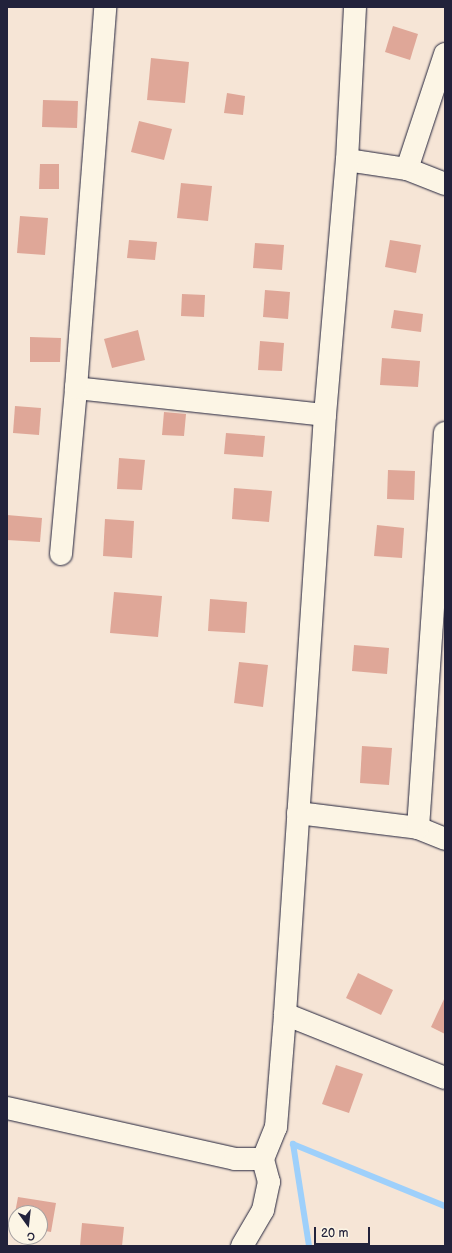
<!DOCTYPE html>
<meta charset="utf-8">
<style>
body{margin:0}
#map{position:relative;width:452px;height:1253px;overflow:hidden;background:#f6e5d6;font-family:"Balsamiq Sans",sans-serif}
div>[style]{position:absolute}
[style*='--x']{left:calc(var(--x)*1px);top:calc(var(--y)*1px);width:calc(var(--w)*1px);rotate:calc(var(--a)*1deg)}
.stream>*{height:5.5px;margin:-2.75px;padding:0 2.75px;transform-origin:2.75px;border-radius:2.75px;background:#9ed0fb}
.building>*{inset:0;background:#dfa798}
.roads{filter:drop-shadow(0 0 1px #22223b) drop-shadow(0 0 1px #22223b)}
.minor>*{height:22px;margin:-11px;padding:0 11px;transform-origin:11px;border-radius:11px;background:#fcf5e5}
span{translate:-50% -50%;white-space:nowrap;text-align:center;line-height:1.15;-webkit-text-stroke:3.5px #fcf5e5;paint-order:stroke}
.frame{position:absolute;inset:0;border:8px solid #22223b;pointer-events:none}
.north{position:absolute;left:8px;top:1205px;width:40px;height:40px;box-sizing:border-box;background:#fcf5e5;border:1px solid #a5a1a1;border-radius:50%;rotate:165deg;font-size:11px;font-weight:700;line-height:16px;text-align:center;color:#22223b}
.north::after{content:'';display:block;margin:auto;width:14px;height:18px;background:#22223b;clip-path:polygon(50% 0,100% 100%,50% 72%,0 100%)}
.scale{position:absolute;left:314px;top:1227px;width:56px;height:18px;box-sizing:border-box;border:2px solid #22223b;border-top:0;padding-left:5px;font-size:12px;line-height:14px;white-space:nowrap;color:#22223b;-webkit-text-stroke:3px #fcf5e5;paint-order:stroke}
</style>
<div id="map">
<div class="stream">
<div style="--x:309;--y:1246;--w:103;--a:-98.9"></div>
<div style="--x:293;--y:1144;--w:164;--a:22.2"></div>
</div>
<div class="building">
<div style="clip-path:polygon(393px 26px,418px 34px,410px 60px,385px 52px)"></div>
<div style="clip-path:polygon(151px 58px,189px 62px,185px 103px,147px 100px)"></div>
<div style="clip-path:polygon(227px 93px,245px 96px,243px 115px,224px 113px)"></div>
<div style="clip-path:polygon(43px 100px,78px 101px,77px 128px,42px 127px)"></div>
<div style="clip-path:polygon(139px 121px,172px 129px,164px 160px,131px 152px)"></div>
<div style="clip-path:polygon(40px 164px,59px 164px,59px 189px,39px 189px)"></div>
<div style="clip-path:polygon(181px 183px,212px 186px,208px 221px,177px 218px)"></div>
<div style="clip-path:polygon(20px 216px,48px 218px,45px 255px,17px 253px)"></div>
<div style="clip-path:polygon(129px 240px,157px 242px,155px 260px,127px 258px)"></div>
<div style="clip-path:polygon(390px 240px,421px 245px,416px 273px,385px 267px)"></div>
<div style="clip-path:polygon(255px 243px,284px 245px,282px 270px,253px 268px)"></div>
<div style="clip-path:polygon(265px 290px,290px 292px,288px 319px,263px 317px)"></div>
<div style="clip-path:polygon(182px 294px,205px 295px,204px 317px,181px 316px)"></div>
<div style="clip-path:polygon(394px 310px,423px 314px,421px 332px,391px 328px)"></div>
<div style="clip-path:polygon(138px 330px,145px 360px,112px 368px,104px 339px)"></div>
<div style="clip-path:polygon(30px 337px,61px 338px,60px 362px,30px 362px)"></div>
<div style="clip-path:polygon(260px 341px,284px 343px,282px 371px,258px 370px)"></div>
<div style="clip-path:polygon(382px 358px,420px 361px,418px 387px,380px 385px)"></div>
<div style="clip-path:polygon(15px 406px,41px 408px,39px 435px,13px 433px)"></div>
<div style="clip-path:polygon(164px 412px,186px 414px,184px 436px,162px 435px)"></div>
<div style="clip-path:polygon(226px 433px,265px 436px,263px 457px,224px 454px)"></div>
<div style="clip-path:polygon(119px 458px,145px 460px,142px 490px,117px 489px)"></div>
<div style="clip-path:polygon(388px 470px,415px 471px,414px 500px,387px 499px)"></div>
<div style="clip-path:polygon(234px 488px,272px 491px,269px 522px,232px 519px)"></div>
<div style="clip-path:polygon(7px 515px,42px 518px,40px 542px,7px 540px)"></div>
<div style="clip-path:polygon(105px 519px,134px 521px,132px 558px,103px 556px)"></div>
<div style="clip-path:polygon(377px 525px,404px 528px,402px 558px,374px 556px)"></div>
<div style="clip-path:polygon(114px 592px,162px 596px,158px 637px,110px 633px)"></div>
<div style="clip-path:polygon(210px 599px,247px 602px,245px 633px,208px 631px)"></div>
<div style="clip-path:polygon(354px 645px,389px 648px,387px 674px,352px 671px)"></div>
<div style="clip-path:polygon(239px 662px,268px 665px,263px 707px,234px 703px)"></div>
<div style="clip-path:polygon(362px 746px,392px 748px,389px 785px,360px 783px)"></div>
<div style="clip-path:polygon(358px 973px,393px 990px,381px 1015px,346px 998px)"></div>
<div style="clip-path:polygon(445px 997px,445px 1034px,431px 1027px)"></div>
<div style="clip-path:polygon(336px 1065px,363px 1074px,349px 1113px,322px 1104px)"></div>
<div style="clip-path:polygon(18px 1197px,56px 1203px,51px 1232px,40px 1230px,40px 1213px,15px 1213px)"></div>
<div style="clip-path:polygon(15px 1215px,16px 1215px,16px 1227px,13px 1227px)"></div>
<div style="clip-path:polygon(82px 1223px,124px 1227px,122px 1246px,80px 1246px)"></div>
</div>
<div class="roads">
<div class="minor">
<div style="--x:347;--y:160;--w:61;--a:8.5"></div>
<div style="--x:407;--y:169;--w:41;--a:21.5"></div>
<div style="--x:407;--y:169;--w:121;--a:-71.7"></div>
<div style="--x:76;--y:388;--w:250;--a:6.2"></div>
<div style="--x:61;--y:554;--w:167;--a:-84.8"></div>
<div style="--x:76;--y:388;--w:382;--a:-85.6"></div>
<div style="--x:298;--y:813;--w:121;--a:7.1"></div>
<div style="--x:418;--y:828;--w:29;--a:22"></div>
<div style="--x:418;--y:828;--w:396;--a:-86.1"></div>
<div style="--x:285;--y:1014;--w:172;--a:21.8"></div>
<div style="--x:7;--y:1108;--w:234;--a:12.6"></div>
<div style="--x:235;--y:1159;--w:28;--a:0"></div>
<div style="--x:263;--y:1159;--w:35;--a:-68"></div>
<div style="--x:276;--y:1127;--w:113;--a:-85.4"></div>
<div style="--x:285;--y:1014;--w:600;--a:-86.18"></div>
<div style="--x:325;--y:415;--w:256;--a:-85.1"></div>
<div style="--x:347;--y:160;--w:153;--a:-87"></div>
<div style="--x:242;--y:1246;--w:42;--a:-59.7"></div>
<div style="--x:263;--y:1210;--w:29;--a:-78"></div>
<div style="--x:269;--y:1182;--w:24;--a:-105"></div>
</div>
</div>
<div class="frame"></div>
<div class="north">С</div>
<div class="scale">20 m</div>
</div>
